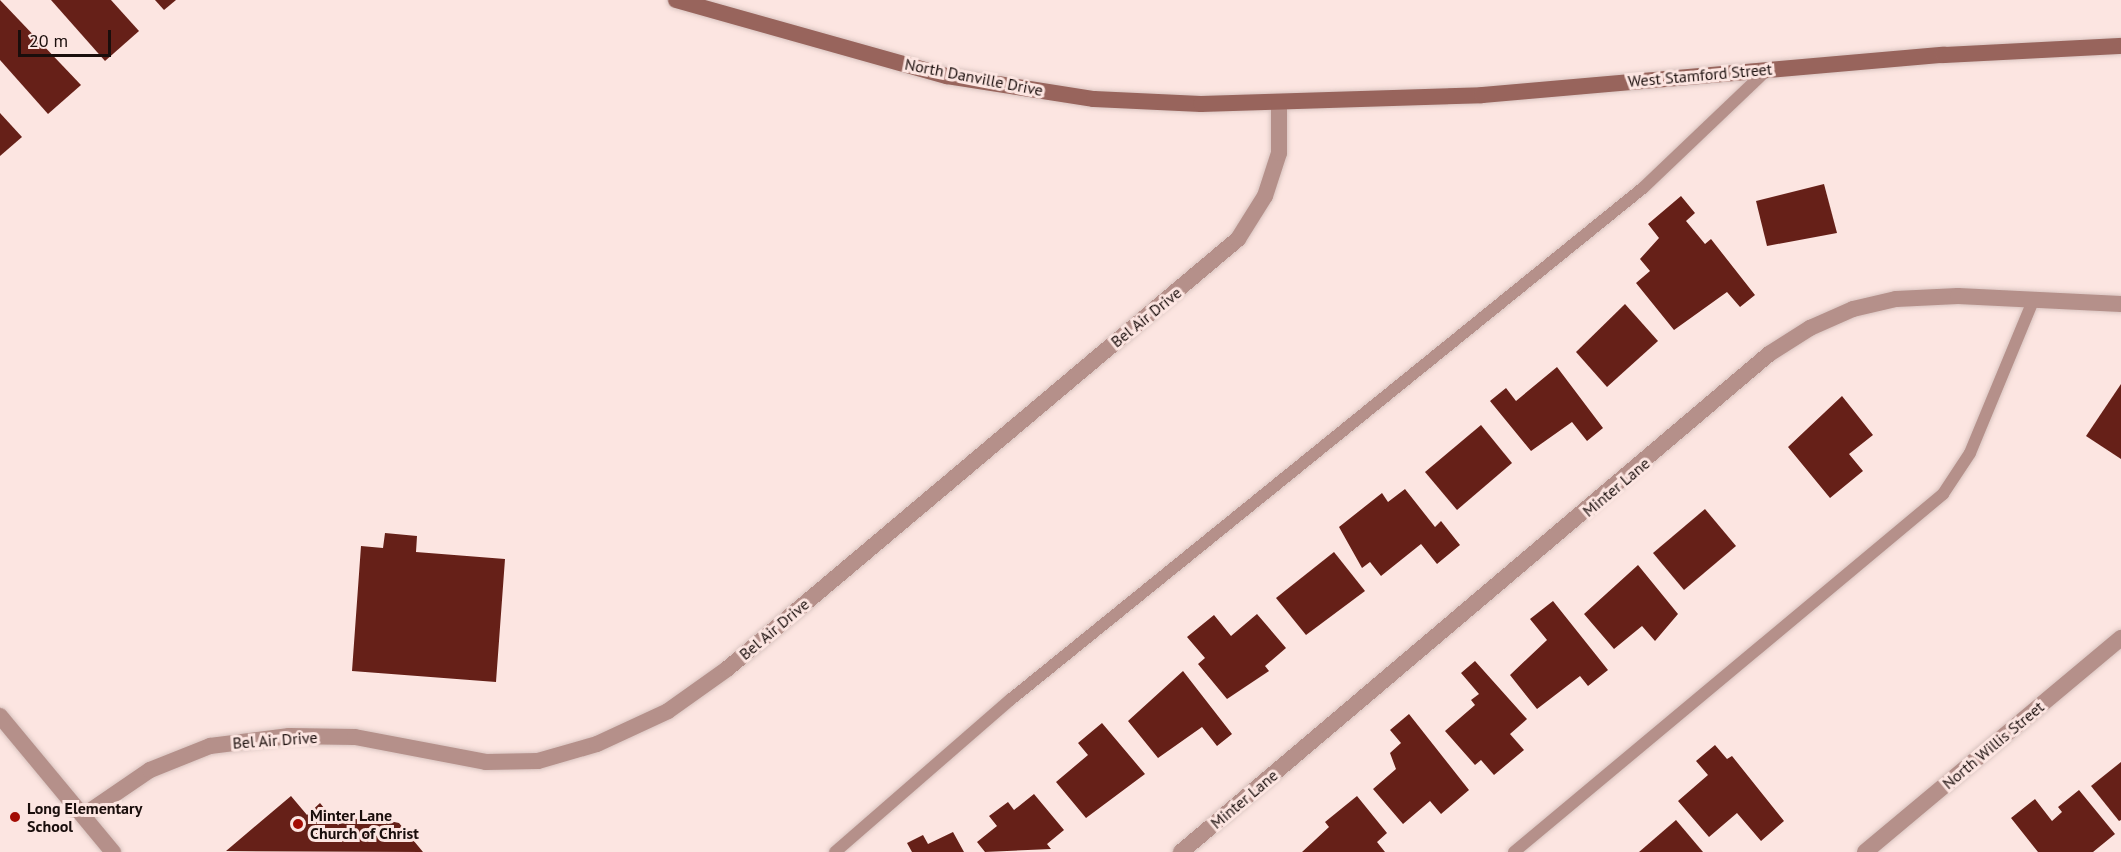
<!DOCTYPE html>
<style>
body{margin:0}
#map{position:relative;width:2121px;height:852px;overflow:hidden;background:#fce5e1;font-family:"PT Sans",sans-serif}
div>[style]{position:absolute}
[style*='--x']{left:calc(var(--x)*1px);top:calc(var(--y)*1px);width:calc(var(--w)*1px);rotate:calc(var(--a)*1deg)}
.building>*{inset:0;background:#662018}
.roads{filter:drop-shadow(0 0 2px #d8c3bf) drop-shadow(0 0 2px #d8c3bf)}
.service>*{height:12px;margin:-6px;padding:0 6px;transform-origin:6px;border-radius:6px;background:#b5908a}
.minor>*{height:16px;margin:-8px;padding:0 8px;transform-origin:8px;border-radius:8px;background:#b5908a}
.tertiary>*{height:16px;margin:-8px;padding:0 8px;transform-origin:8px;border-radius:8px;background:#b5908a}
.secondary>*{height:16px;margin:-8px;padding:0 8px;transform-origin:8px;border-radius:8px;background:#98645c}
.dots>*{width:16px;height:16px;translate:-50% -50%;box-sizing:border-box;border:3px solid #fce5e1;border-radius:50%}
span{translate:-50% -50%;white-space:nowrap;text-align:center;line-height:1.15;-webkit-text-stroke:6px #fce5e1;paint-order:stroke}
.street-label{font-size:16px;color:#1a0e0c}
.poi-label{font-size:16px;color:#1a0e0c;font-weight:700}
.left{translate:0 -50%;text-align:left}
.scale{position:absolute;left:18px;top:30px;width:93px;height:27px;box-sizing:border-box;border:3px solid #1a0e0c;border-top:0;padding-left:8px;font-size:18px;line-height:21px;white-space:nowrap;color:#1a0e0c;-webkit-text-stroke:4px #fce5e1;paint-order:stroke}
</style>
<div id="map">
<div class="building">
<div style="clip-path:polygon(0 0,81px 85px,48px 114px,0 60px)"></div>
<div style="clip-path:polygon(51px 0,111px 0,139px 31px,105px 61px)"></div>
<div style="clip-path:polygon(155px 0,176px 0,164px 10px)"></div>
<div style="clip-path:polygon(0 113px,22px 137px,0 156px)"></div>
<div style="clip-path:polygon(1824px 184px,1837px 233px,1767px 246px,1756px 201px)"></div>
<div style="clip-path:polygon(1681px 196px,1695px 213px,1686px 221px,1705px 244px,1711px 239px,1755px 295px,1740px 307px,1727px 292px,1674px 330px,1636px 283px,1650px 271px,1640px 259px,1659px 238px,1648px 224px)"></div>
<div style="clip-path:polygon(1625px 304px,1658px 341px,1607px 387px,1576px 352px)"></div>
<div style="clip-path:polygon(1557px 367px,1603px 428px,1587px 441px,1572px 422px,1531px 451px,1490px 401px,1506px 388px,1516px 401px)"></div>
<div style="clip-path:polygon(2121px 384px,2121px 459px,2086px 436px)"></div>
<div style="clip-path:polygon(1842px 396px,1873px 435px,1849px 454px,1863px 471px,1830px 498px,1788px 447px)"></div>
<div style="clip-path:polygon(1481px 425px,1512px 463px,1457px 510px,1425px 472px)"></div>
<div style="clip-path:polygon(1405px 489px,1435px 527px,1441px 521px,1460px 545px,1437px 564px,1421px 544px,1381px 576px,1370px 562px,1362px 568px,1339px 527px,1382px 493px,1388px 502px)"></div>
<div style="clip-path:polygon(1705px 509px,1736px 546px,1684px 590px,1653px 553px)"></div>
<div style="clip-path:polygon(385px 533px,417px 536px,416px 552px,505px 559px,496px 682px,352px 671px,361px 546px,383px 548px)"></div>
<div style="clip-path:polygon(1334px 552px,1365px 591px,1306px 635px,1276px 598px)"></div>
<div style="clip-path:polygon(1638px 565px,1678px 614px,1655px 641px,1642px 626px,1614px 649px,1584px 614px)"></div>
<div style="clip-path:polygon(1553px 601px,1608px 670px,1588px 686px,1580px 676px,1537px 709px,1510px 675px,1547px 640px,1530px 619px)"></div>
<div style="clip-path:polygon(1257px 614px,1286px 648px,1265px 666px,1269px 671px,1227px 699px,1198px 664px,1205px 658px,1187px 637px,1214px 615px,1231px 636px)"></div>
<div style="clip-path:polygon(1475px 661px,1527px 719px,1510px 734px,1524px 750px,1494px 775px,1481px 760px,1475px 765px,1445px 731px,1475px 705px,1471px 700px,1479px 694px,1461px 673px)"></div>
<div style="clip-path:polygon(1183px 671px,1232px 734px,1217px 746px,1202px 727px,1158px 758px,1128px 721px)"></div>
<div style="clip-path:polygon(1409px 714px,1469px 790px,1441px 814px,1430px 801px,1403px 824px,1373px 789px,1396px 769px,1390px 753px,1401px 743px,1390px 730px)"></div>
<div style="clip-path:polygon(1102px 723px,1145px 774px,1086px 818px,1056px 782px,1088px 755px,1078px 743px)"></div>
<div style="clip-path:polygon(1715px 745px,1727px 759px,1732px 756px,1784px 821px,1761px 841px,1737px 813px,1709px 837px,1678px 801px,1708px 775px,1696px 761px)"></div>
<div style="clip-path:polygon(2121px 762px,2121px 820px,2119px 821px,2091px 786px)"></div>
<div style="clip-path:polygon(2079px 790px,2115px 834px,2093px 852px,2038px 852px,2011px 818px,2035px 799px,2052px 821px,2062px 812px,2058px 807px)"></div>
<div style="clip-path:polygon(1034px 794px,1064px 830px,1047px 844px,1051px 849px,985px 852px,977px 842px,997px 826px,989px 816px,1008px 802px,1014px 810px)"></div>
<div style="clip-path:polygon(291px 796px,307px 815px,320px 803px,338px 825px,352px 813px,399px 823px,423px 852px,226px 851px)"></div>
<div style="clip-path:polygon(1357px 796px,1387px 833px,1377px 842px,1385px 852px,1302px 852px,1329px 827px,1325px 822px)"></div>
<div style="clip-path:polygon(1676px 820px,1703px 852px,1639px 852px)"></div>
<div style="clip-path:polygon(953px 832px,964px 852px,912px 852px,907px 843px,923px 835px,928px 844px)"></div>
</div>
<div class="roads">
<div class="service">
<div style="--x:835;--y:852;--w:232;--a:-41"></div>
<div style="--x:1010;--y:700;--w:814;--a:-38.97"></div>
<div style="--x:1643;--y:188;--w:171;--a:-43.6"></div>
<div style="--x:1514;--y:852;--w:559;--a:-39.84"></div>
<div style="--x:1943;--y:494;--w:49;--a:-56.6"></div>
<div style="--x:1970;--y:453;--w:165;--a:-67.5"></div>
</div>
<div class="minor">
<div style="--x:84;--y:815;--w:80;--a:-34.3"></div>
<div style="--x:150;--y:770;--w:65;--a:-21.8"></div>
<div style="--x:210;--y:746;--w:80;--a:-7.2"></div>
<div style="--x:289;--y:736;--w:66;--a:0.9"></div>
<div style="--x:355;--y:737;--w:133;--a:10.8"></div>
<div style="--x:486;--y:762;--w:52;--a:-1.1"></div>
<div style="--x:538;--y:761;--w:61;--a:-16.1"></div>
<div style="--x:597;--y:744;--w:78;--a:-24.9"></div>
<div style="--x:668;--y:711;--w:72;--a:-35.4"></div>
<div style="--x:727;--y:669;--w:668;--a:-40.08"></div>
<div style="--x:1238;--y:239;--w:51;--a:-57.9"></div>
<div style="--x:1265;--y:196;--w:45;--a:-72"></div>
<div style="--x:1279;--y:153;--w:48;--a:-90"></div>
<div style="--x:1181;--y:852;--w:771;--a:-40.26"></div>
<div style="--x:1769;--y:354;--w:49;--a:-32.4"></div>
<div style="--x:1810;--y:328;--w:47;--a:-23.8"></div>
<div style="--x:1853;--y:309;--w:44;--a:-13.1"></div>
<div style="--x:1896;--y:299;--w:62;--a:-2.8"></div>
<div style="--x:1958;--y:296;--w:163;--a:2.8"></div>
</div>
<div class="tertiary">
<div style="--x:0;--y:716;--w:177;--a:50.3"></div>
<div style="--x:1865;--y:852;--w:334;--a:-39.9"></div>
</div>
<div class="secondary">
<div style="--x:676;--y:0;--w:281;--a:15.7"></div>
<div style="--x:947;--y:76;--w:149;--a:8.9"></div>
<div style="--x:1094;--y:99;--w:107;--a:2.7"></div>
<div style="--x:1201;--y:104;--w:281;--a:-1.8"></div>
<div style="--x:1482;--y:95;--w:463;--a:-5"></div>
<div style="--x:1943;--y:55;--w:178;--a:-2.9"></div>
</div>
</div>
<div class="dots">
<div style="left:15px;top:817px;background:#a30c04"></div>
<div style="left:298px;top:824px;background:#a30c04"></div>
</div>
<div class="street-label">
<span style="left:1700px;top:75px;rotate:-5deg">West Stamford Street</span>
<span style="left:974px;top:77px;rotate:11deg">North Danville Drive</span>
<span style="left:1146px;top:317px;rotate:-39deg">Bel Air Drive</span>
<span style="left:1616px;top:487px;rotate:-40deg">Minter Lane</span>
<span style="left:774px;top:629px;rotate:-40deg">Bel Air Drive</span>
<span style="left:275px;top:740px;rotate:-4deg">Bel Air Drive</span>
<span style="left:1993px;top:745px;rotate:-40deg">North Willis Street</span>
<span style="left:1244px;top:799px;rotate:-40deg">Minter Lane</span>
</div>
<div class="poi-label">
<span class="left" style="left:27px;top:817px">Long Elementary<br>School</span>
<span class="left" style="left:310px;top:824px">Minter Lane<br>Church of Christ</span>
</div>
<div class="scale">20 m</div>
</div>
